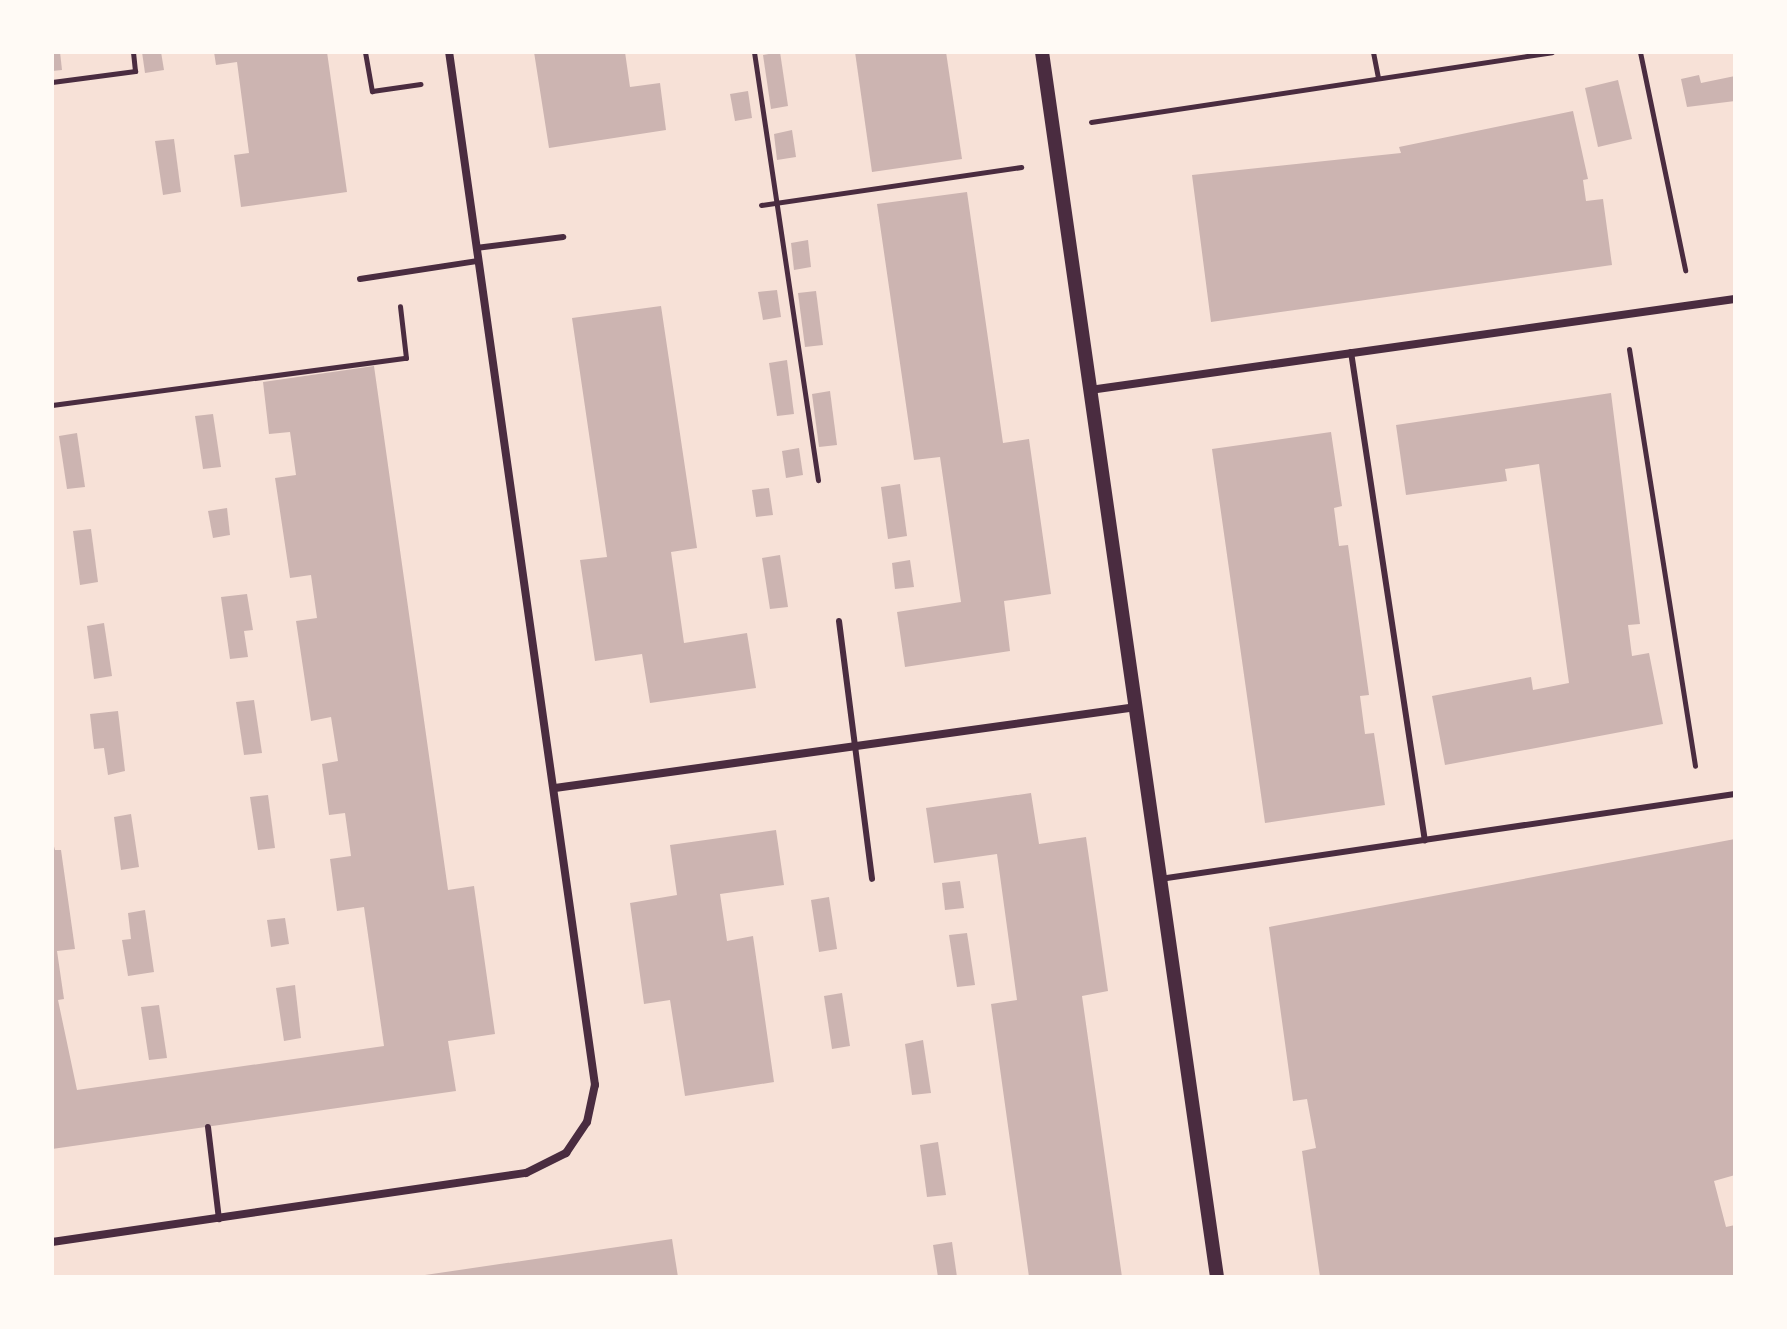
<!DOCTYPE html>
<style>
body{margin:0}
#map{position:relative;width:1787px;height:1329px;overflow:hidden;background:#f7e1d7;font-family:Montserrat,sans-serif}
div>[style]{position:absolute}
[style*='--x']{left:calc(var(--x)*1px);top:calc(var(--y)*1px);width:calc(var(--w)*1px);rotate:calc(var(--a)*1deg)}
.building>*{inset:0;background:#ccb4b1}
.path>*{height:5px;margin:-2.5px;padding:0 2.5px;transform-origin:2.5px;border-radius:2.5px;background:#4a2c40}
.service>*{height:6px;margin:-3px;padding:0 3px;transform-origin:3px;border-radius:3px;background:#4a2c40}
.minor>*{height:8px;margin:-4px;padding:0 4px;transform-origin:4px;border-radius:4px;background:#4a2c40}
.tertiary>*{height:14px;margin:-7px;padding:0 7px;transform-origin:7px;border-radius:7px;background:#4a2c40}
span{translate:-50% -50%;white-space:nowrap;text-align:center;line-height:1.15;-webkit-text-stroke:8px #fffaf5;paint-order:stroke}
.frame{position:absolute;inset:0;border:54px solid #fffaf5;pointer-events:none}
</style>
<div id="map">
<div class="building">
<div style="clip-path:polygon(52px 52px,60px 52px,62px 70px,52px 71px)"></div>
<div style="clip-path:polygon(142px 52px,161px 52px,164px 70px,145px 73px)"></div>
<div style="clip-path:polygon(214px 52px,327px 52px,347px 192px,241px 207px,234px 155px,249px 153px,237px 62px,216px 65px)"></div>
<div style="clip-path:polygon(534px 52px,625px 52px,630px 87px,660px 83px,666px 130px,549px 148px)"></div>
<div style="clip-path:polygon(780px 52px,788px 106px,771px 109px,763px 55px)"></div>
<div style="clip-path:polygon(855px 52px,946px 52px,962px 159px,872px 172px)"></div>
<div style="clip-path:polygon(1699px 75px,1701px 83px,1735px 76px,1735px 101px,1687px 107px,1681px 79px)"></div>
<div style="clip-path:polygon(1618px 80px,1632px 139px,1598px 147px,1585px 88px)"></div>
<div style="clip-path:polygon(748px 91px,752px 118px,735px 121px,730px 94px)"></div>
<div style="clip-path:polygon(1573px 111px,1588px 179px,1583px 180px,1586px 201px,1603px 199px,1612px 265px,1211px 322px,1192px 175px,1401px 153px,1399px 147px)"></div>
<div style="clip-path:polygon(792px 130px,796px 157px,777px 160px,774px 134px)"></div>
<div style="clip-path:polygon(174px 139px,181px 192px,163px 195px,155px 141px)"></div>
<div style="clip-path:polygon(967px 192px,1003px 443px,1029px 439px,1051px 594px,1004px 601px,1010px 651px,905px 667px,897px 612px,961px 602px,940px 457px,914px 460px,877px 204px)"></div>
<div style="clip-path:polygon(808px 240px,811px 267px,794px 270px,791px 243px)"></div>
<div style="clip-path:polygon(777px 290px,781px 317px,763px 320px,758px 292px)"></div>
<div style="clip-path:polygon(816px 291px,823px 345px,805px 347px,798px 293px)"></div>
<div style="clip-path:polygon(661px 306px,697px 548px,671px 552px,684px 643px,747px 633px,756px 688px,650px 703px,642px 654px,595px 661px,580px 560px,607px 557px,572px 318px)"></div>
<div style="clip-path:polygon(787px 360px,794px 414px,777px 416px,769px 363px)"></div>
<div style="clip-path:polygon(374px 366px,448px 890px,474px 886px,495px 1034px,448px 1041px,456px 1091px,52px 1149px,52px 839px,55px 850px,61px 850px,75px 949px,57px 951px,64px 999px,58px 1000px,77px 1090px,384px 1046px,364px 907px,337px 911px,330px 859px,351px 856px,345px 813px,329px 815px,322px 764px,338px 761px,331px 717px,311px 721px,296px 621px,317px 618px,311px 575px,290px 578px,275px 478px,296px 475px,290px 432px,269px 434px,263px 382px)"></div>
<div style="clip-path:polygon(830px 391px,837px 445px,819px 447px,812px 394px)"></div>
<div style="clip-path:polygon(1611px 393px,1640px 624px,1628px 625px,1632px 656px,1649px 653px,1663px 724px,1445px 765px,1432px 696px,1531px 677px,1533px 690px,1569px 683px,1539px 464px,1505px 469px,1507px 481px,1406px 495px,1396px 425px)"></div>
<div style="clip-path:polygon(213px 414px,221px 467px,203px 469px,195px 416px)"></div>
<div style="clip-path:polygon(1331px 432px,1342px 506px,1334px 508px,1339px 546px,1348px 545px,1369px 695px,1360px 696px,1365px 734px,1374px 733px,1385px 805px,1265px 823px,1212px 449px)"></div>
<div style="clip-path:polygon(77px 433px,85px 487px,67px 489px,59px 436px)"></div>
<div style="clip-path:polygon(799px 448px,803px 475px,786px 478px,782px 451px)"></div>
<div style="clip-path:polygon(900px 484px,907px 536px,888px 539px,881px 487px)"></div>
<div style="clip-path:polygon(769px 488px,773px 515px,756px 517px,752px 490px)"></div>
<div style="clip-path:polygon(227px 508px,230px 535px,213px 538px,208px 511px)"></div>
<div style="clip-path:polygon(91px 529px,98px 582px,80px 585px,73px 531px)"></div>
<div style="clip-path:polygon(780px 555px,788px 607px,770px 609px,762px 558px)"></div>
<div style="clip-path:polygon(910px 560px,914px 587px,895px 589px,892px 563px)"></div>
<div style="clip-path:polygon(247px 594px,253px 630px,244px 631px,248px 657px,230px 659px,221px 597px)"></div>
<div style="clip-path:polygon(104px 623px,112px 676px,94px 679px,87px 626px)"></div>
<div style="clip-path:polygon(254px 700px,262px 753px,244px 755px,236px 702px)"></div>
<div style="clip-path:polygon(118px 711px,125px 771px,108px 775px,104px 748px,94px 749px,90px 714px)"></div>
<div style="clip-path:polygon(1031px 793px,1039px 844px,1086px 837px,1108px 991px,1082px 996px,1122px 1277px,1029px 1277px,991px 1004px,1017px 1000px,997px 854px,934px 863px,926px 808px)"></div>
<div style="clip-path:polygon(268px 795px,275px 848px,258px 850px,250px 797px)"></div>
<div style="clip-path:polygon(131px 814px,139px 867px,121px 870px,114px 817px)"></div>
<div style="clip-path:polygon(776px 830px,784px 885px,720px 894px,727px 941px,753px 936px,774px 1082px,685px 1096px,670px 1000px,644px 1004px,630px 903px,677px 895px,670px 845px)"></div>
<div style="clip-path:polygon(1735px 839px,1735px 1175px,1714px 1181px,1726px 1227px,1735px 1225px,1735px 1277px,1320px 1277px,1302px 1151px,1316px 1148px,1307px 1099px,1293px 1101px,1269px 927px)"></div>
<div style="clip-path:polygon(960px 881px,964px 908px,945px 910px,942px 883px)"></div>
<div style="clip-path:polygon(829px 897px,837px 949px,819px 952px,811px 900px)"></div>
<div style="clip-path:polygon(145px 910px,154px 972px,128px 976px,122px 940px,131px 939px,128px 913px)"></div>
<div style="clip-path:polygon(285px 918px,289px 944px,271px 947px,267px 920px)"></div>
<div style="clip-path:polygon(967px 933px,975px 985px,957px 987px,949px 935px)"></div>
<div style="clip-path:polygon(295px 985px,301px 1038px,284px 1041px,276px 988px)"></div>
<div style="clip-path:polygon(842px 993px,850px 1046px,832px 1049px,824px 996px)"></div>
<div style="clip-path:polygon(159px 1005px,167px 1058px,149px 1060px,141px 1007px)"></div>
<div style="clip-path:polygon(923px 1040px,931px 1093px,912px 1095px,905px 1044px)"></div>
<div style="clip-path:polygon(938px 1142px,946px 1195px,927px 1197px,920px 1145px)"></div>
<div style="clip-path:polygon(672px 1239px,678px 1277px,425px 1277px,425px 1275px)"></div>
<div style="clip-path:polygon(952px 1242px,957px 1277px,938px 1277px,933px 1245px)"></div>
</div>
<div class="path">
<div style="--x:365;--y:52;--w:40;--a:80"></div>
<div style="--x:372;--y:91;--w:49;--a:-8.3"></div>
<div style="--x:754;--y:52;--w:433;--a:81.5"></div>
<div style="--x:1373;--y:52;--w:26;--a:79"></div>
<div style="--x:1640;--y:52;--w:223;--a:78.3"></div>
<div style="--x:52;--y:82;--w:84;--a:-7.5"></div>
<div style="--x:135;--y:71;--w:19;--a:-96"></div>
<div style="--x:1091;--y:122;--w:466;--a:-8.6"></div>
<div style="--x:761;--y:205;--w:263;--a:-8.3"></div>
<div style="--x:1629;--y:349;--w:422;--a:81"></div>
<div style="--x:52;--y:405;--w:357;--a:-7.6"></div>
<div style="--x:406;--y:358;--w:52;--a:-96.6"></div>
</div>
<div class="service">
<div style="--x:476;--y:248;--w:88;--a:-7.2"></div>
<div style="--x:360;--y:279;--w:118;--a:-8.7"></div>
<div style="--x:1351;--y:352;--w:494;--a:81.4"></div>
<div style="--x:839;--y:621;--w:260;--a:82.7"></div>
<div style="--x:1160;--y:879;--w:581;--a:-8.41"></div>
<div style="--x:208;--y:1127;--w:93;--a:83.2"></div>
</div>
<div class="minor">
<div style="--x:1090;--y:390;--w:651;--a:-8.03"></div>
<div style="--x:555;--y:788;--w:587;--a:-7.94"></div>
<div style="--x:52;--y:1242;--w:479;--a:-8.3"></div>
<div style="--x:526;--y:1173;--w:45;--a:-26.6"></div>
<div style="--x:566;--y:1153;--w:37;--a:-56"></div>
<div style="--x:587;--y:1122;--w:38;--a:-78"></div>
<div style="--x:595;--y:1085;--w:1043;--a:-98.04"></div>
</div>
<div class="tertiary">
<div style="--x:1042;--y:52;--w:1237;--a:81.87"></div>
</div>
<div class="frame"></div>
</div>
